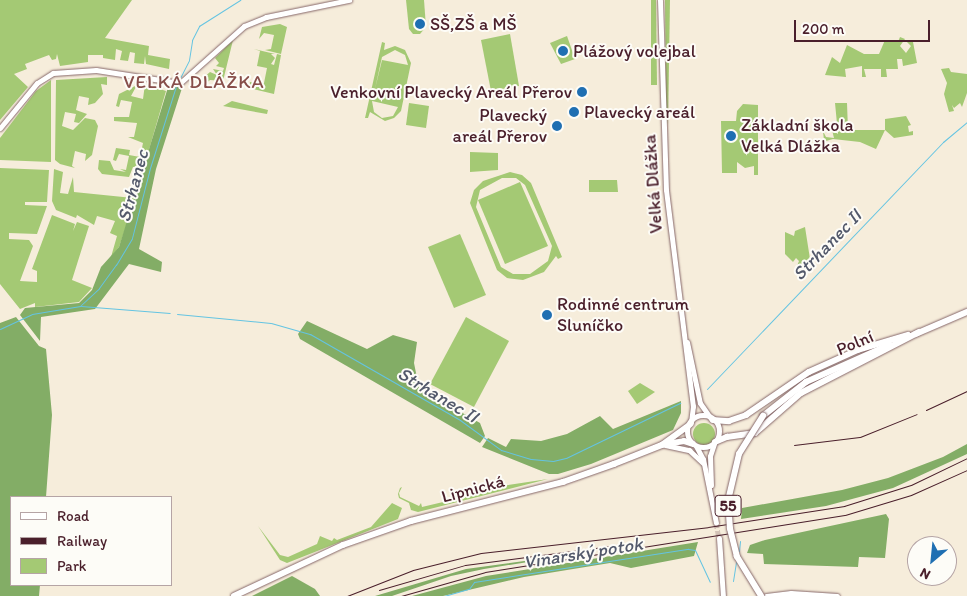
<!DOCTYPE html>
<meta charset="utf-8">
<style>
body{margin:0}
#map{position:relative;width:967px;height:596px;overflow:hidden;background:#f6eddb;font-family:Itim,sans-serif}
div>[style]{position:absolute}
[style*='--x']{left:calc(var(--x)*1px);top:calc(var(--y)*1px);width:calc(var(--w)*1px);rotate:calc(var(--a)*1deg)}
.green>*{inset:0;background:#a4c974}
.round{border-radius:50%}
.forest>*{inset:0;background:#83ad66}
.stream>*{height:1px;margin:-0.5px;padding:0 0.5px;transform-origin:0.5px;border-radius:0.5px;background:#64c4e2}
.secondary-tunnel>*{height:5px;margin-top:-2.5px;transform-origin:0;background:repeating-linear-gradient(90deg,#d4c4b8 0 5px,transparent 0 7.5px)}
.roads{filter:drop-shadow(0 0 1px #866769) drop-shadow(0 0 1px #866769)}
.secondary>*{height:5px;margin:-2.5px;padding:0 2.5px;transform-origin:2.5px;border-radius:2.5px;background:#fff}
.primary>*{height:5.5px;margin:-2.75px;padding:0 2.75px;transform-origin:2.75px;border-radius:2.75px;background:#fff}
.primary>.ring{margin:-2.75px;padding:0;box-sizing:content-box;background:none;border:5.5px solid #fff;border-radius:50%}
.rail>*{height:1px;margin:-0.5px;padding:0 0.5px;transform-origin:0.5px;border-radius:0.5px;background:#4a1f2b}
.bridges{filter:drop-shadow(0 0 1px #866769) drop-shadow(0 0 1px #866769)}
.primary-bridge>*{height:5.5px;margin:-2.75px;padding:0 2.75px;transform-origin:2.75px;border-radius:2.75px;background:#fff}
.dots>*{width:14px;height:14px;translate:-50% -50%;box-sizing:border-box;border:2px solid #fdfcf7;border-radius:50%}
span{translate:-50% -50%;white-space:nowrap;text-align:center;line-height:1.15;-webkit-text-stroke:4px #fdfcf7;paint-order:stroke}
.shield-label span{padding:1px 4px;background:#fdfcf7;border:1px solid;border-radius:4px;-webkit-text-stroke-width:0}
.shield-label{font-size:16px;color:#4a1f2b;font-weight:700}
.poi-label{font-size:18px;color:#4a1f2b}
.left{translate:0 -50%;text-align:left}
.right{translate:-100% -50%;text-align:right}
.street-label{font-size:18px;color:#4a1f2b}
.neighbourhood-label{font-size:19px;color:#874e4a;letter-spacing:1px}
.water-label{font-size:19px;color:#53596b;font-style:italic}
.legend{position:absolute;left:10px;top:496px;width:162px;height:90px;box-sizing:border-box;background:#fdfcf7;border:1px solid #b5a4a5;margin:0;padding:6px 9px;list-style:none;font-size:15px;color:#4a1f2b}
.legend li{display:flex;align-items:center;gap:10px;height:25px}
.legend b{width:25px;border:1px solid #b5a4a5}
.north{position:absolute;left:907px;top:536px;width:50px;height:50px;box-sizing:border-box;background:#fdfcf7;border:1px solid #b5a4a5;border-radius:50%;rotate:208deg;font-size:14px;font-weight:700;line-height:20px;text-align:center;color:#4a1f2b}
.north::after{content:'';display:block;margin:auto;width:18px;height:22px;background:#1f6fb2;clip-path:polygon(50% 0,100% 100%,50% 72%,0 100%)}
.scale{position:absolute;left:794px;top:20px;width:136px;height:22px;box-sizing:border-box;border:2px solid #4a1f2b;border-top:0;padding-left:6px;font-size:15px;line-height:18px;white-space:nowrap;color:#4a1f2b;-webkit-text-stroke:4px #fdfcf7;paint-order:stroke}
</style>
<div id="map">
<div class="green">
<div style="clip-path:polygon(0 0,132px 0,105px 38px,149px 46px,148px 55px,170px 59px,169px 69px,146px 64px,145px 56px,144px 64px,134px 63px,135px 53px,130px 52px,128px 61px,120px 60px,122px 51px,116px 49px,115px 60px,103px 58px,103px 55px,88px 55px,88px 62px,60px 66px,57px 54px,56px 59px,52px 60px,49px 55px,25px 64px,27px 69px,14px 74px,28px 87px,0 120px)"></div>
<div style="clip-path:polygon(406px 0,424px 0,426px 27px,420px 34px,413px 34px,409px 29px)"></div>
<div style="clip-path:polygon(651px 0,656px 0,657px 85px,651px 85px)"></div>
<div style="clip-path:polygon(665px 0,670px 0,668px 125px,666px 105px)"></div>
<div style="clip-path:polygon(280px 24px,287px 27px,281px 54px,265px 50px,271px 49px,274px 35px,264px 33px,259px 39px,262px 27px)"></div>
<div style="clip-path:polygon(510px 34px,519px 86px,491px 91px,481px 40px)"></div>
<div style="clip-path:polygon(567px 36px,575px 59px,561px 64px,550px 43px)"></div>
<div style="clip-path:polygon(900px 37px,905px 39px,900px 46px,906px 53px,911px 46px,906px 41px,913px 42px,917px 63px,903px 66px,902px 59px,897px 59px,898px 69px,886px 69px,887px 77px,881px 77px,881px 69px,864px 69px,866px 77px,862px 77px,862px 66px,845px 69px,846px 77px,825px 75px,832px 57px,840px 63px,847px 45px,864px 54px,879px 54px,885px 40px,898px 42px)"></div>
<div style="clip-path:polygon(233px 40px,223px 81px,210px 80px,203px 86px,202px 79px,210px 72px,217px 75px,213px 69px,223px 71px,224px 68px,216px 66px,219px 63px,215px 58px)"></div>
<div style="clip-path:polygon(evenodd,382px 42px,385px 43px,384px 50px,395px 46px,405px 50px,411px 63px,401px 111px,394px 118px,385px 121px,370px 112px,368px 118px,365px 118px,382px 42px,395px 50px,405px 55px,408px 65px,382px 60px,375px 89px,382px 57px,395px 50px,382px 42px,372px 101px,398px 107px,393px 116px,382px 118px,374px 112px,372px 101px)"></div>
<div style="clip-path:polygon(254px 49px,275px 54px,271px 54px,275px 58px,271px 64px,274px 65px,277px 54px,281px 55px,274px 94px,249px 88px,250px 82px,264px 83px,267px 68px,257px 66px,260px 51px)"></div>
<div style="clip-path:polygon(949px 68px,951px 72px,967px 74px,967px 93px,962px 107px,960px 103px,954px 108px,952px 105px,954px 111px,949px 112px,944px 94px,947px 83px,941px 69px)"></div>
<div style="clip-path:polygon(107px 77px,107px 85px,101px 84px,103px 94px,95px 103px,88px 105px,89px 98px,79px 96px,76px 110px,87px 114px,79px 123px,74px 122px,76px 114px,65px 112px,62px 126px,73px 130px,85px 118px,95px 120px,98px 126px,92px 155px,85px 161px,86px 154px,75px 151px,72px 166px,75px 168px,60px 164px,55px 160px,56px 80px)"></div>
<div style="clip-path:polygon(51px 80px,51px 162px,0 160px,0 138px,36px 91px)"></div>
<div style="clip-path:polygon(145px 84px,166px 91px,144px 167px,133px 167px,129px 177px,102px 174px,98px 169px,99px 160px,110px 161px,114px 170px,126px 172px,120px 169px,126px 170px,129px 156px,119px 154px,116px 161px,113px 160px,116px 148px,130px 150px,129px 155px,140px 157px,143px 143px,128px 137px,134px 137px,137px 123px,114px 121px,114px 117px,129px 117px,132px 102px,121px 100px,119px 107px,116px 106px,119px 94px,137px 85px,131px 96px,143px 99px)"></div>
<div style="clip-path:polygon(232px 101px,268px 110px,267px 114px,223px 106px)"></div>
<div style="clip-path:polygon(409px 103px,429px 106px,426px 128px,406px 125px)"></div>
<div style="clip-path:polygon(835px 103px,847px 103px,848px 130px,885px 130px,885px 119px,906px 116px,911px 125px,908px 126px,909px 132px,913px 131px,913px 135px,894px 138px,885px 130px,876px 149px,860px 142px,833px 139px,826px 141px,826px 147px,836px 150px,825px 150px,823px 131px,826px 137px,834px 138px,832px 130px,838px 134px)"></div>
<div style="clip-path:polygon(743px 104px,758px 105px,758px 175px,754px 175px,754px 166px,745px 168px,737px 162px,737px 173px,722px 173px,721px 121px,736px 121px,737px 111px)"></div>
<div style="clip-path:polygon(470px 152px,498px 153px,498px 170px,470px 172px)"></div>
<div style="clip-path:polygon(0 168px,49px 170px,47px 202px,25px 202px,25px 205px,47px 206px,37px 234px,9px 233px,9px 239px,29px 240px,33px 246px,20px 281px,37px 282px,37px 271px,32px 269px,52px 215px,75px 224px,73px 231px,77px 222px,89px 226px,72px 280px,92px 288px,79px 302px,35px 307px,35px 303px,20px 309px,0 284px)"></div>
<div style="clip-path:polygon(54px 169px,63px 172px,60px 193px,68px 194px,73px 177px,74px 192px,133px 198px,134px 188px,139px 188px,119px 247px,111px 257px,117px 236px,110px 233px,115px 221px,97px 216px,94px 225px,77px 215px,76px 218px,56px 210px,52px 201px)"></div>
<div style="clip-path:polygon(evenodd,510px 172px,522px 175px,531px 183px,562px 257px,558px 259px,556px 256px,544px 272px,523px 280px,507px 278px,497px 270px,470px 203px,474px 190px,483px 181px,510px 172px,502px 178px,516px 178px,525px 185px,552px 246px,548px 261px,530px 274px,513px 274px,501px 267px,476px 207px,480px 190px,502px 178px)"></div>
<div style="clip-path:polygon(589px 180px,617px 180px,618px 192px,589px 192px)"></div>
<div style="clip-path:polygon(520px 182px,548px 246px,505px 264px,478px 200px)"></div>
<div style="clip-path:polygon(805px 227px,810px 259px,797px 266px,799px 261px,796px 258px,793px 262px,785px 254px,785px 232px,794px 236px,795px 231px)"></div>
<div style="clip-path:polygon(460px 234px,486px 295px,454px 308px,428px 247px)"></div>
<div style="clip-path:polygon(466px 317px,509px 341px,474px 407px,430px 384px)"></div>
<div style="clip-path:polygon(640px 383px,655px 392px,637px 404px,628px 391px)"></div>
<div class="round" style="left:693px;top:423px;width:22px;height:22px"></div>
<div style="clip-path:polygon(548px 479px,418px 512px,411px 510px,409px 503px,399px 498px,398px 494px,400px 488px,402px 487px,399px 493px,400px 497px,419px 506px,421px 503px,422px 507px,481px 493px,481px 489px)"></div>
<div style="clip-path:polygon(392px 503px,402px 508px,398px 519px,287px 563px,280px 560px,258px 526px,280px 555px,288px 557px,317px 544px,320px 536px,332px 541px,334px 538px,337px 540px,371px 527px)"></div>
</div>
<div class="forest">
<div style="clip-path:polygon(169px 84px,182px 88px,156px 169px,139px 249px,162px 262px,161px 272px,129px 264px,95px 309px,41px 317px,40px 341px,20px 315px,25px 308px,79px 303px,92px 290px,101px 267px,119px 247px)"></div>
<div style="clip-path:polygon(16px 317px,39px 346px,46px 349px,52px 415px,46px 497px,11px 497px,11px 585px,40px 585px,39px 596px,0 596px,0 323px)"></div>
<div style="clip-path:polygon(307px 321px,367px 349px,393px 335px,417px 342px,414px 363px,419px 388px,480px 423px,485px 436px,480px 443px,300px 339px,298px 334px)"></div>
<div style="clip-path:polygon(681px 401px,681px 413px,673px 430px,591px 464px,558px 474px,549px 474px,482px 447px,488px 438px,506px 447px,511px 439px,541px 441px,567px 434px,600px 416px,613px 429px)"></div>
<div style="clip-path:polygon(967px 444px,967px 454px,893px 488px,826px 506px,741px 519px,742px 508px,842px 490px,888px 478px,943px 457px)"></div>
<div style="clip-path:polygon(886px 514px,889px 519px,885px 558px,859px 557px,858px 567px,764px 564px,763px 554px,747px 553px,750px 545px,765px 540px)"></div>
<div style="clip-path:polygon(698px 542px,694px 556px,631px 568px,610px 563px,524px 577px,443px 596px,412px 596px,486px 576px)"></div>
<div style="clip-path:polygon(596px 551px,484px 569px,451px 576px,392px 596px,375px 596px,466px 569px)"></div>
<div style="clip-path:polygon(292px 576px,315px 589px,320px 596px,252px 596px)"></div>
</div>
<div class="stream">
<div style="--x:179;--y:80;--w:22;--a:-63"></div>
<div style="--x:189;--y:60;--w:20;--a:-81"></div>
<div style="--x:192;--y:40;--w:16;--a:-63"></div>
<div style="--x:199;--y:26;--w:49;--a:-32.4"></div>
<div style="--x:81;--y:306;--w:89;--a:4.5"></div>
<div style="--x:177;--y:314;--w:94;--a:5.5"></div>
<div style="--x:271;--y:323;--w:41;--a:15.8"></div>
<div style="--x:310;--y:334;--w:173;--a:29.8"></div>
<div style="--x:460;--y:420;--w:51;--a:36.2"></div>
<div style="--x:501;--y:450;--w:31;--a:17"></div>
<div style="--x:531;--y:459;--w:22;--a:5"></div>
<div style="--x:553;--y:461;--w:13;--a:-13"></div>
<div style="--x:566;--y:458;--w:127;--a:-25.8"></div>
<div style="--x:0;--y:329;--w:35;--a:-25"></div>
<div style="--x:32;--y:314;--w:49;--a:-9.5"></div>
<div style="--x:80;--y:306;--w:26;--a:-43"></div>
<div style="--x:99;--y:288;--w:29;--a:-54"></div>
<div style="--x:116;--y:265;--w:31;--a:-59"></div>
<div style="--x:132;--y:238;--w:72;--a:-75.6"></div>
<div style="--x:150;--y:168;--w:89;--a:-72.4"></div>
<div style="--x:707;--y:389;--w:342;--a:-46.3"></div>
<div style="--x:943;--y:142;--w:31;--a:-40"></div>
<div style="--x:739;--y:551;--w:10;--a:-84"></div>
<div style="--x:733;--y:581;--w:19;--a:-81"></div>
<div style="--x:444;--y:596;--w:26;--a:-16"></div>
<div style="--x:469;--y:589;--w:9;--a:-54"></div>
<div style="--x:474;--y:582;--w:217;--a:-8.8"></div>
<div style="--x:688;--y:549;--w:7;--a:8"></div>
<div style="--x:695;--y:550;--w:35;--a:65"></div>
</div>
<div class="secondary-tunnel">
<div style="--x:716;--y:523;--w:15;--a:79"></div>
</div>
<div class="roads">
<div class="secondary">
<div style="--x:660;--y:0;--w:190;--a:88.2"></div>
<div style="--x:666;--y:190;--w:218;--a:82.9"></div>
<div style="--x:693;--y:406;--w:17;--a:97"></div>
<div style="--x:0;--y:128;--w:58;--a:-50.6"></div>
<div style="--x:37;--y:83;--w:19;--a:-32"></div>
<div style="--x:53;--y:73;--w:43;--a:-4"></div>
<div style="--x:96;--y:70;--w:85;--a:8.8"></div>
<div style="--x:180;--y:83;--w:86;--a:-41.7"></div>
<div style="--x:244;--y:26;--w:24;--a:-22"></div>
<div style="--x:266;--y:17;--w:85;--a:-11.6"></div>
<div style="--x:687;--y:342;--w:62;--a:78"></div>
<div style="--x:700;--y:403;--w:19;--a:55"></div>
<div style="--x:665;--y:445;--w:25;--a:12"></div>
<div style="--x:689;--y:450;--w:19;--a:43"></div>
<div style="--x:696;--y:446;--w:15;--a:62"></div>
<div style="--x:703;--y:459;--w:65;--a:78.5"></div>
<div style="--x:711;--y:485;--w:29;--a:-92"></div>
<div style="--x:710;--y:456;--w:13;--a:-72"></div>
<div style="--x:719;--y:538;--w:58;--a:86.1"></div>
<div style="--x:766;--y:596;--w:25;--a:-7"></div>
<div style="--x:791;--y:593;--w:46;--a:3.7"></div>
</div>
<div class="primary">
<div style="--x:916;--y:334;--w:56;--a:-23.3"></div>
<div style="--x:763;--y:416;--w:55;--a:-38.3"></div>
<div style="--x:806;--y:382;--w:91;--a:-24"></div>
<div class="ring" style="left:688px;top:416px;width:26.5px;height:26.5px"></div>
<div style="--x:713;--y:420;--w:16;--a:4"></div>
<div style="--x:729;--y:421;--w:18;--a:-19"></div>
<div style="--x:746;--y:415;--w:76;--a:-34.3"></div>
<div style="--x:809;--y:372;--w:54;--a:-24.2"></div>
<div style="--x:858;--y:350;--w:52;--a:-16.7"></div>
<div style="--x:715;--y:442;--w:13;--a:-23"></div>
<div style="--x:727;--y:437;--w:28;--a:-8"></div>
<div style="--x:755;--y:433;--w:61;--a:-41"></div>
<div style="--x:801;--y:393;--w:133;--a:-27.3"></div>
<div style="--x:666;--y:444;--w:18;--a:-9"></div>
<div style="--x:684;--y:441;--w:9;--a:18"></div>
<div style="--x:234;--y:596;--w:120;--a:-25.1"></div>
<div style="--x:343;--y:545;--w:72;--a:-19.4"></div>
<div style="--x:411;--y:521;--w:157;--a:-14.4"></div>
<div style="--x:563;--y:482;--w:54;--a:-19.4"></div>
<div style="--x:614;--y:464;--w:52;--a:-21.6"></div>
<div style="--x:662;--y:445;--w:34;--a:-36"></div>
</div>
</div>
<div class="rail">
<div style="--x:926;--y:410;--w:45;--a:-24.9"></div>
<div style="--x:794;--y:445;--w:66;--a:-6.9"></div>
<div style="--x:860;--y:437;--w:61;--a:-22"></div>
<div style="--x:379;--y:590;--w:90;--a:-16.2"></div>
<div style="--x:465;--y:565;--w:147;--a:-7.4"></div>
<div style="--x:347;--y:596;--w:71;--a:-21.5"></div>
<div style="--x:413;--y:570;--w:70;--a:-14"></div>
<div style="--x:481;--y:553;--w:228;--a:-6.5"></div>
<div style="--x:708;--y:527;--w:138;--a:-8.8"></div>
<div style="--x:844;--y:506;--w:70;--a:-17.4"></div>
<div style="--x:911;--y:485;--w:62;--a:-25.7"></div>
<div style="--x:401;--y:596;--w:87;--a:-15.9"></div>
<div style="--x:485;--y:572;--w:364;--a:-9"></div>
<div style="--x:845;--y:515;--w:69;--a:-16.9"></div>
<div style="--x:911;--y:495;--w:61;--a:-24.1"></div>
</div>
<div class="bridges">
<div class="primary-bridge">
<div style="--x:761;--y:596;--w:46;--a:-121.6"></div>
<div style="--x:737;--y:557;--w:29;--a:-104"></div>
<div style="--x:730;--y:529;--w:28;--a:-94"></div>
<div style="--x:728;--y:501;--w:48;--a:-76.8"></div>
<div style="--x:739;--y:454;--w:45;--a:-57.7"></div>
</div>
</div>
<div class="dots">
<div style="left:420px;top:24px;background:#1f6fb2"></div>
<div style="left:563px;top:51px;background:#1f6fb2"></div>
<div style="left:582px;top:92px;background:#1f6fb2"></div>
<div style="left:574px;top:112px;background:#1f6fb2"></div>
<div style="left:557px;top:126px;background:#1f6fb2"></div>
<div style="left:731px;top:136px;background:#1f6fb2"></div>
<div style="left:547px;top:315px;background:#1f6fb2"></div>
</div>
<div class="shield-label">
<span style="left:728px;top:506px">55</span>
</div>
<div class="poi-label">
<span class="left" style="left:430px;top:24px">SŠ,ZŠ a MŠ</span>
<span class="left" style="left:573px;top:51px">Plážový volejbal</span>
<span class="right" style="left:572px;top:92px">Venkovní Plavecký Areál Přerov</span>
<span class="left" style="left:584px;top:112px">Plavecký areál</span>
<span class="right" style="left:547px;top:126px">Plavecký<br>areál Přerov</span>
<span class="left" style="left:741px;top:136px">Základní škola<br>Velká Dlážka</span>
<span class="left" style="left:557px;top:315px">Rodinné centrum<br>Sluníčko</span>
</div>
<div class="street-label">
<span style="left:653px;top:184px;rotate:-94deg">Velká Dlážka</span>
<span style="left:855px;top:343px;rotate:-23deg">Polní</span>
<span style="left:473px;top:489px;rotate:-15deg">Lipnická</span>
</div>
<div class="neighbourhood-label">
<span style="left:194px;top:82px">VELKÁ DLÁŽKA</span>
</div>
<div class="water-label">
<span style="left:133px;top:186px;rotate:-75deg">Strhanec</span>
<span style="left:827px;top:245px;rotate:-46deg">Strhanec II</span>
<span style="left:438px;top:395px;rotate:31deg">Strhanec II</span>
<span style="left:583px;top:553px;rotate:-9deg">Vinarský potok</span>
</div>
<ul class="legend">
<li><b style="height:6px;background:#fff"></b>Road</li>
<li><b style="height:6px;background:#4a1f2b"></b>Railway</li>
<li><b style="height:14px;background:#a4c974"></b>Park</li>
</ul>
<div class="north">N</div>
<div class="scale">200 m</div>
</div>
